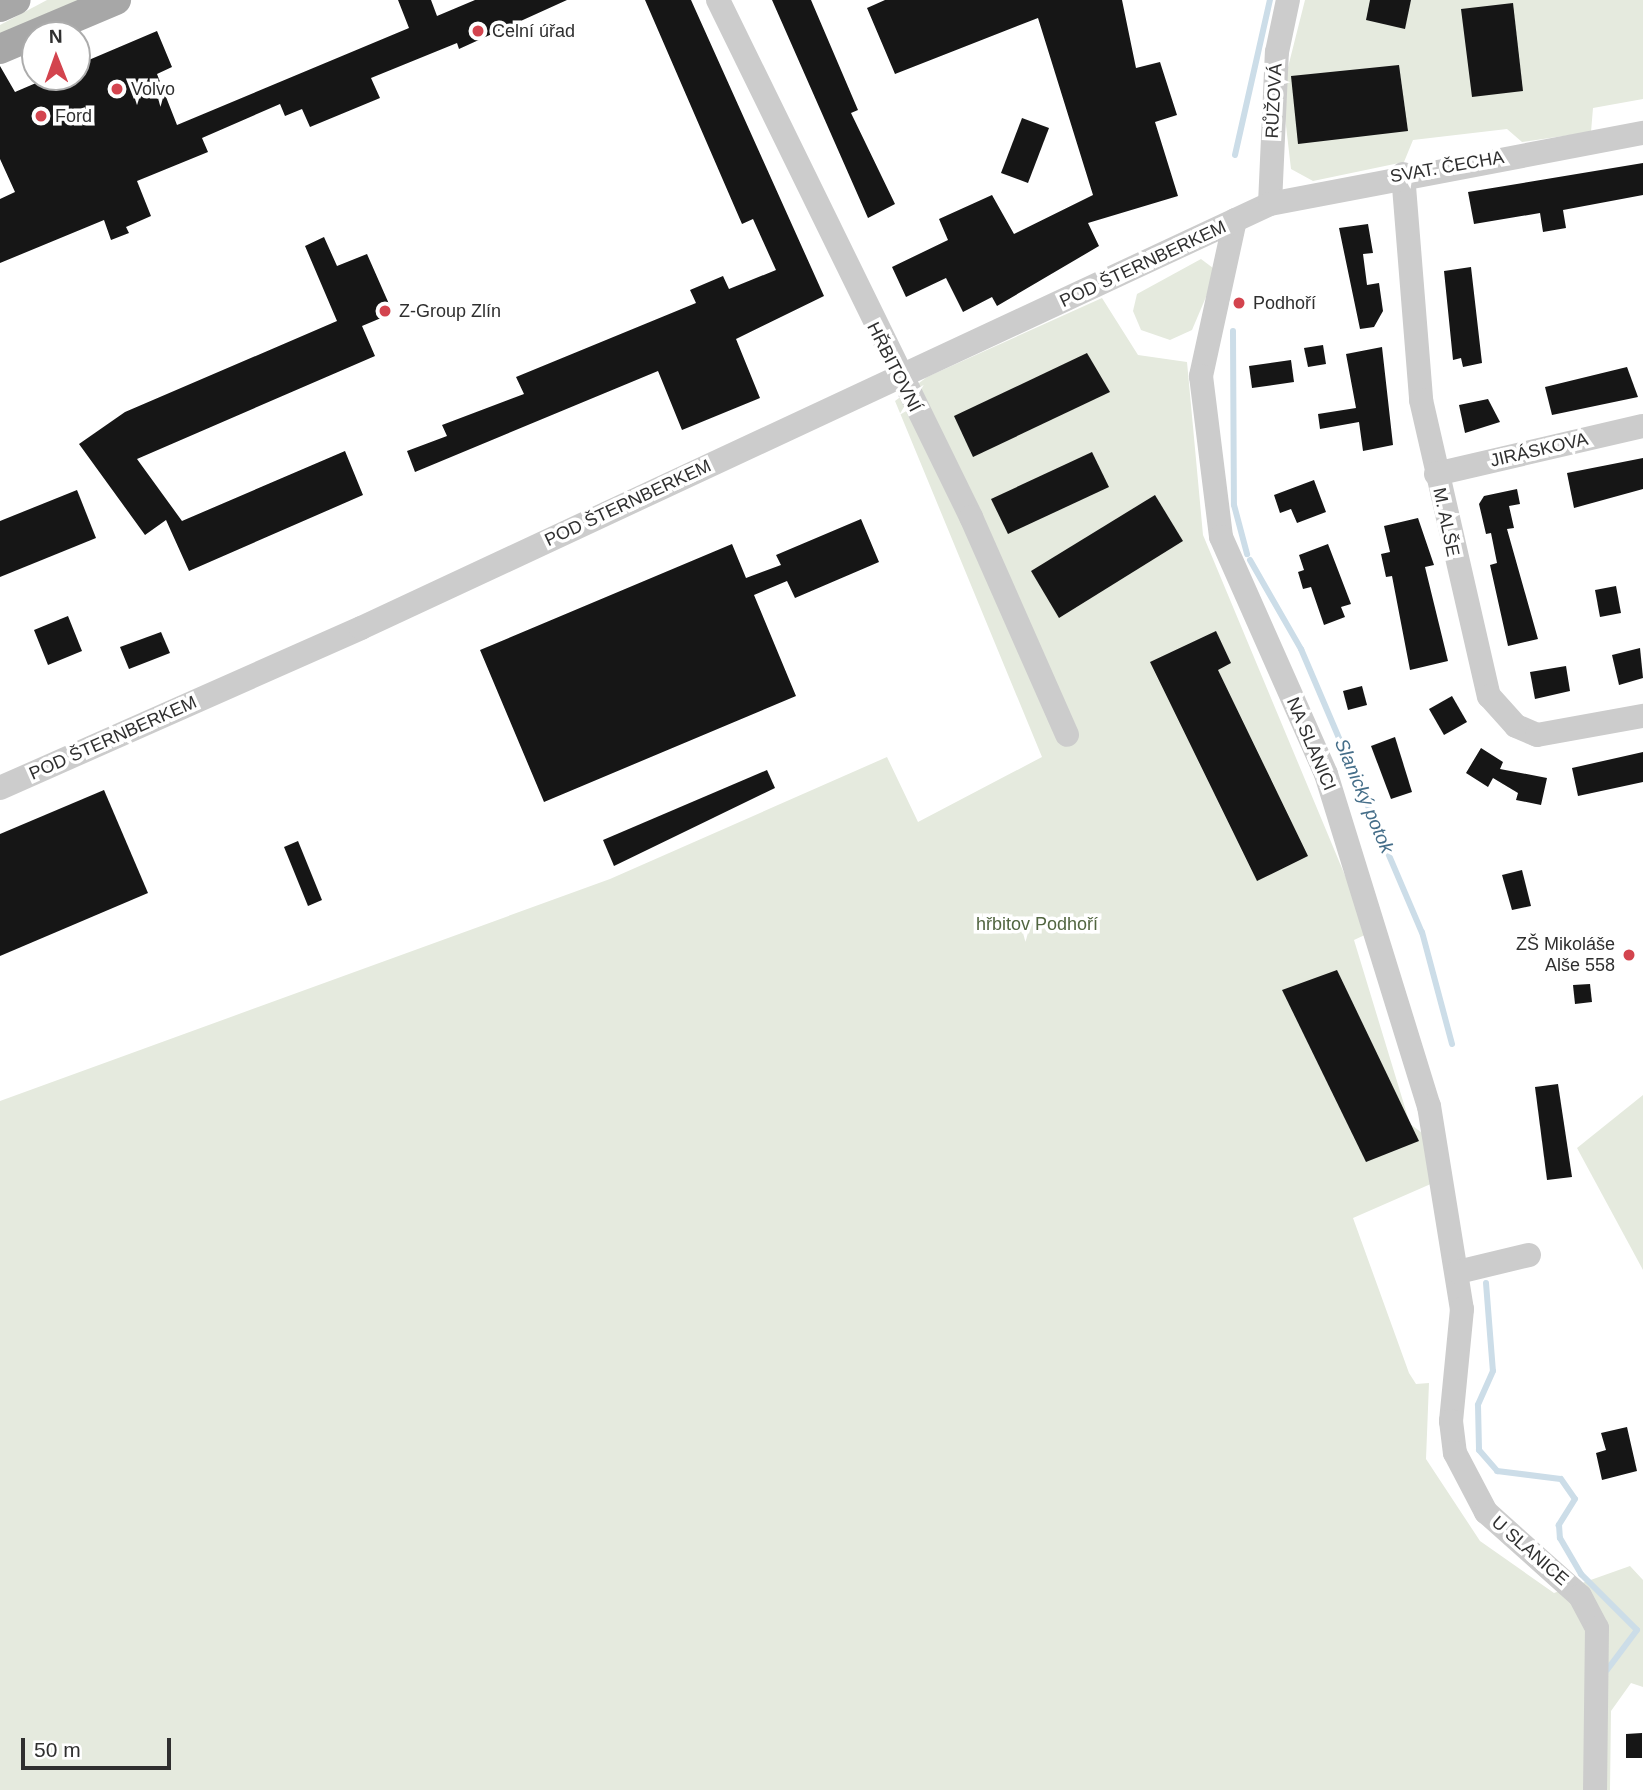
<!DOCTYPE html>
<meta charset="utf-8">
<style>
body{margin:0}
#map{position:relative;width:1643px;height:1790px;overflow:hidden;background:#fff;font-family:Helvetica,sans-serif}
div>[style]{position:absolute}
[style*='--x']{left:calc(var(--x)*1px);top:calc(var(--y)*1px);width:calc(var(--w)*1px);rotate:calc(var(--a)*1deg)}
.green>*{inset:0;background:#e5eade}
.stream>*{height:6px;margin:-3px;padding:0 3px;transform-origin:3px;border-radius:3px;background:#ccdde8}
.building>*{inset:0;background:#161616}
.minor>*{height:24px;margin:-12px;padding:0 12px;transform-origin:12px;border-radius:12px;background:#ccc}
.major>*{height:30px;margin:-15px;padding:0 15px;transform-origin:15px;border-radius:15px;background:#a7a7a7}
.dots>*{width:19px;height:19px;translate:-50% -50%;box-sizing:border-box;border:4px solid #fff;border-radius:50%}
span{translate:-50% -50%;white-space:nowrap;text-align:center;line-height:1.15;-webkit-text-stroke:7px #fff;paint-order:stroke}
.poi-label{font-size:18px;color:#2f2f2f}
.left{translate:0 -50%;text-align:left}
.right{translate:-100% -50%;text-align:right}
.street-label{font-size:18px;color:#2f2f2f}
.park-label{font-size:18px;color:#526641}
.water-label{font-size:19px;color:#456e89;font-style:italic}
.north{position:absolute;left:21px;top:21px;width:70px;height:70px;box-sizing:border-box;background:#fff;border:2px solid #acacac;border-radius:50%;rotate:359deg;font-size:19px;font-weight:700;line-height:28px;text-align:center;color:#2f2f2f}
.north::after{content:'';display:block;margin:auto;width:24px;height:32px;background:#d3444e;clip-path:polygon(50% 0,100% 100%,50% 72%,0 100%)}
.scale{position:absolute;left:21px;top:1738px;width:150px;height:32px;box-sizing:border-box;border:4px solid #2f2f2f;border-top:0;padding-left:9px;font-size:21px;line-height:24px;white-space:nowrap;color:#2f2f2f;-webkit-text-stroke:5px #fff;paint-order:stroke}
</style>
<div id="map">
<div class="green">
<div style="clip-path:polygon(47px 0,85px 0,0 36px,0 25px)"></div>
<div style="clip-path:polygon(1305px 0,1643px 0,1643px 99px,1593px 108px,1591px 132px,1522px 142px,1507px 129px,1413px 140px,1404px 162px,1313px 181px,1291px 169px,1282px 91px)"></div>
<div style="clip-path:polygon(1201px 259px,1217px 271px,1192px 330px,1170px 340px,1141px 330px,1133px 311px,1137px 294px)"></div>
<div style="clip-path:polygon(1102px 298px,1138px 355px,1187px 362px,1203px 535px,1369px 933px,1354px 940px,1410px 1124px,1425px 1135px,1433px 1183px,1353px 1218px,1409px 1373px,1416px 1384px,1429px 1383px,1426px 1459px,1480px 1541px,1554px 1593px,1630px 1566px,1643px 1580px,1643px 1687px,1631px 1683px,1611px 1711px,1610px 1790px,0 1790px,0 1101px,610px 879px,887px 757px,918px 822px,1042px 757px,895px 401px,927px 377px)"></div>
<div style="clip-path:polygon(1643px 1095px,1643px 1270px,1577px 1148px)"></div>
</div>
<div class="stream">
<div style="--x:1235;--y:155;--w:159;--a:-77.3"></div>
<div style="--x:1233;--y:331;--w:174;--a:89.7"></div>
<div style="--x:1234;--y:505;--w:51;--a:75.1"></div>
<div style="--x:1250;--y:560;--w:103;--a:60.2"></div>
<div style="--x:1301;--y:649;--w:308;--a:66.9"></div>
<div style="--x:1422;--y:932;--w:116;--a:75"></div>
<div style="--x:1486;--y:1283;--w:88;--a:85.5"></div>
<div style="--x:1493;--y:1371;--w:37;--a:114"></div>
<div style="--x:1478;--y:1405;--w:45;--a:88.7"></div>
<div style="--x:1479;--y:1450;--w:28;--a:49"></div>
<div style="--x:1497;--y:1471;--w:64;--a:7.1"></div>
<div style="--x:1561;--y:1479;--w:24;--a:55"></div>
<div style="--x:1575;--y:1499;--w:31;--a:122"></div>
<div style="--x:1559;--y:1525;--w:13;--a:86"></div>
<div style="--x:1560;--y:1538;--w:42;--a:59.7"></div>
<div style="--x:1581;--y:1574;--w:79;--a:45"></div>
<div style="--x:1637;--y:1630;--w:50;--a:126.9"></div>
</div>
<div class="building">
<div style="clip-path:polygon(398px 0,431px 0,437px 16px,475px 0,567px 0,459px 49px,457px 43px,371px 78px,380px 98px,310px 127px,302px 109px,285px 116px,280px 104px,202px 138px,208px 152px,137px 181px,151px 216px,126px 227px,129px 233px,111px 240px,104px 220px,0 263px,0 199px,15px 192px,0 159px,0 66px,15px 92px,50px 77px,77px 77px,77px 65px,157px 31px,172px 67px,157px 74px,177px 125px,409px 28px)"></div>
<div style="clip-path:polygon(645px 0,691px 0,824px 296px,736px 339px,760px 398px,682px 430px,658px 371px,415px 472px,407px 451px,447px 436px,442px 425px,524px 394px,516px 377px,696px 303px,690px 290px,723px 276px,729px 289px,776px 270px,753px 219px,742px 224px)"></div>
<div style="clip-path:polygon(772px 0,811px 0,858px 110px,851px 113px,895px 204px,868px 218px)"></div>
<div style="clip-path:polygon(885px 0,1122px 0,1136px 68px,1160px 62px,1177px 115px,1155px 122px,1178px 196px,1088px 223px,1099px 246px,997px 306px,992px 297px,963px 312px,946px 278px,906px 297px,892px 267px,948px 240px,939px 219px,992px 195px,1014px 234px,1093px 195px,1038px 18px,895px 74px,867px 8px)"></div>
<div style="clip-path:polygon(1370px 0,1411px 0,1405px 29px,1366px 20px)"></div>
<div style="clip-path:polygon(1513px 3px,1523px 91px,1472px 97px,1461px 9px)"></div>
<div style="clip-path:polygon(1399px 65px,1408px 131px,1298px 144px,1291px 76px)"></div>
<div style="clip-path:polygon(1022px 118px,1049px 128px,1028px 183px,1001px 173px)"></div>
<div style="clip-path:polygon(1643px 163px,1643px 195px,1563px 210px,1566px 228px,1543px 232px,1540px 213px,1474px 224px,1468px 192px)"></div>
<div style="clip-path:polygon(1368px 224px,1373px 253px,1363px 254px,1367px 285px,1379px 283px,1383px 311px,1374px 327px,1360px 329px,1339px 228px)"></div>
<div style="clip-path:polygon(324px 237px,337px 266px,367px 254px,393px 313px,362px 326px,375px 356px,137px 459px,182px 521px,345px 451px,363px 495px,189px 571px,166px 520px,145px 535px,79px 444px,125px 412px,337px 321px,305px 246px)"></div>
<div style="clip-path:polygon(1471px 267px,1482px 363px,1463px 367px,1461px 358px,1453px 360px,1444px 271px)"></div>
<div style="clip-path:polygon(1323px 345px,1326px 364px,1308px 367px,1304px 348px)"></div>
<div style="clip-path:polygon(1382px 347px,1393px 445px,1363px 451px,1359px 422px,1320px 429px,1318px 414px,1356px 408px,1346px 354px)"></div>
<div style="clip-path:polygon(1087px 353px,1110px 392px,973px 457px,954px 416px)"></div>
<div style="clip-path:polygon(1291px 360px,1294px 382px,1252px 388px,1249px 366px)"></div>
<div style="clip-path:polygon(1627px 367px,1638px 397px,1552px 415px,1545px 387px)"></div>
<div style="clip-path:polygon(1488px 399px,1500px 422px,1465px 433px,1459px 405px)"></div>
<div style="clip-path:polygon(1092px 452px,1109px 487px,1008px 534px,991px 499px)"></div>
<div style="clip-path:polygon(1643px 458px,1643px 489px,1574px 508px,1567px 473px)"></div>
<div style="clip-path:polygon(1314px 480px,1326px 512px,1297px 523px,1291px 509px,1280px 513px,1274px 495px)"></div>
<div style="clip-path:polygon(1517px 489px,1520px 504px,1509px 506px,1514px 528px,1507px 529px,1538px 639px,1508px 646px,1490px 565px,1497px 563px,1491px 533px,1486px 534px,1479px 504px,1484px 496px)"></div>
<div style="clip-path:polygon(77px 490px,96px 538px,0 577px,0 521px)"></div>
<div style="clip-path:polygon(1155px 495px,1183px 541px,1059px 618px,1031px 571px)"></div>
<div style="clip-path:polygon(1418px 518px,1434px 565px,1425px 567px,1448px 661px,1410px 670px,1392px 576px,1386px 577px,1381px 554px,1390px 552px,1384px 526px)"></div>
<div style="clip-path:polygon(861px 519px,879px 562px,795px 598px,787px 581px,754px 595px,796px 696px,544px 802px,480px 650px,732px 544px,746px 578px,781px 565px,776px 555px)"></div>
<div style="clip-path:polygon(1328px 544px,1351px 604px,1341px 607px,1345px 617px,1324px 625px,1311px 587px,1303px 589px,1298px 572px,1304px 570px,1299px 555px)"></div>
<div style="clip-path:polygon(1616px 586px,1621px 613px,1600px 617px,1595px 590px)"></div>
<div style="clip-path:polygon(68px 616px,82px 651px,48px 665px,34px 630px)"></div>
<div style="clip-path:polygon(1216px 631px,1231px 663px,1218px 670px,1308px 856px,1257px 881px,1150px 662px)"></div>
<div style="clip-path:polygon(161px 632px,170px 653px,129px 669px,120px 647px)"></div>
<div style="clip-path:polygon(1640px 648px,1643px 678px,1619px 685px,1612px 655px)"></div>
<div style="clip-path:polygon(1566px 666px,1570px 691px,1535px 699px,1530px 672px)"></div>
<div style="clip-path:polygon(1362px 686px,1367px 705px,1348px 710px,1343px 691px)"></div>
<div style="clip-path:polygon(1452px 696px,1467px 722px,1444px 735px,1429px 709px)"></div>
<div style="clip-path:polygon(1395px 737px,1412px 792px,1391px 799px,1371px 746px)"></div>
<div style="clip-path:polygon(1481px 748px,1503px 762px,1500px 769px,1547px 778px,1541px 805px,1516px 800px,1518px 793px,1493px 778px,1488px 787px,1466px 773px)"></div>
<div style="clip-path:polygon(1643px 752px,1643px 782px,1578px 796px,1572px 768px)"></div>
<div style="clip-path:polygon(767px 770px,775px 788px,614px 866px,603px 840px)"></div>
<div style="clip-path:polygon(104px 790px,148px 893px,0 956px,0 834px)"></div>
<div style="clip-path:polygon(298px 841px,322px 900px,308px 906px,284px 847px)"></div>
<div style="clip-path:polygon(1522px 870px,1531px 906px,1512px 910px,1502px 875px)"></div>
<div style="clip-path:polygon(1337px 970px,1419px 1141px,1366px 1162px,1282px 990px)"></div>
<div style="clip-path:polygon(1590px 984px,1592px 1002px,1575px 1004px,1573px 985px)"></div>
<div style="clip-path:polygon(1558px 1084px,1572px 1177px,1547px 1180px,1535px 1087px)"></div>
<div style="clip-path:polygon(1627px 1427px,1637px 1471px,1602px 1480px,1596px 1453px,1606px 1450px,1601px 1433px)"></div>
<div style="clip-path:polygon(1642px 1733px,1642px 1758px,1626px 1758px,1626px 1734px)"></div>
</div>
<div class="minor">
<div style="--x:718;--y:0;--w:576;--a:63.92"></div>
<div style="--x:971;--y:517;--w:238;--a:66.2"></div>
<div style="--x:1403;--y:174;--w:227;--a:85.4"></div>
<div style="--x:1421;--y:400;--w:304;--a:77.1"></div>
<div style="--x:1489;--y:696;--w:40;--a:48"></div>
<div style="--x:1516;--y:726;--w:23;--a:23"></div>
<div style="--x:1537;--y:735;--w:108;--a:-10.2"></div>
<div style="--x:1270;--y:204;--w:152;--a:-87.4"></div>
<div style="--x:1277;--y:52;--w:53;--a:-78.1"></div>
<div style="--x:1235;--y:220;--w:160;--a:102.3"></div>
<div style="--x:1201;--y:376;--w:162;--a:82.9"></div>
<div style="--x:1221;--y:537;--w:259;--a:66.1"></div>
<div style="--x:1326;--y:774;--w:348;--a:72.8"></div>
<div style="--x:1429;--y:1106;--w:206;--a:80.8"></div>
<div style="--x:1462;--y:1309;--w:113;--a:95.6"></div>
<div style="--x:1451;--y:1421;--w:32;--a:83"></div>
<div style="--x:1455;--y:1453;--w:67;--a:62.3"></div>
<div style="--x:1486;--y:1512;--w:126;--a:41.8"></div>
<div style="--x:1580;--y:1596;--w:36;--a:62"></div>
<div style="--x:1597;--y:1628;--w:162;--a:90.7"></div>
<div style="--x:1436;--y:474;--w:212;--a:-13.1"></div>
<div style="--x:0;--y:788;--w:395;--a:-23.9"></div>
<div style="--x:361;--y:628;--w:1003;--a:-25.01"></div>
<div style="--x:1270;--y:204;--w:380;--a:-10.8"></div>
<div style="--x:1458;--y:1272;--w:73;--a:-13.5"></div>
</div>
<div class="major">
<div style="--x:0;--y:7;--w:17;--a:-24"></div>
<div style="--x:0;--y:49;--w:126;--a:-22.9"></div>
</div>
<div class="dots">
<div style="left:478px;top:31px;background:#d3444e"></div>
<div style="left:117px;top:89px;background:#d3444e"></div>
<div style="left:41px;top:116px;background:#d3444e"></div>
<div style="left:1239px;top:303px;background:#d3444e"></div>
<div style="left:385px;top:311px;background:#d3444e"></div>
<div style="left:1629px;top:955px;background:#d3444e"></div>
</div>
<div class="poi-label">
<span class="left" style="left:492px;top:31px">Celní úřad</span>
<span class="left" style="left:131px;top:89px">Volvo</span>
<span class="left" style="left:55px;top:116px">Ford</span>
<span class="left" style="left:1253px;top:303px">Podhoří</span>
<span class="left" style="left:399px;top:311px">Z-Group Zlín</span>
<span class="right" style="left:1615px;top:955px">ZŠ Mikoláše<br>Alše 558</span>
</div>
<div class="street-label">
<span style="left:1274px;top:101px;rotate:-87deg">RŮŽOVÁ</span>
<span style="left:1447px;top:167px;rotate:-10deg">SVAT. ČECHA</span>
<span style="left:1143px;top:264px;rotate:-25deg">POD ŠTERNBERKEM</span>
<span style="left:894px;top:367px;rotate:63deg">HŘBITOVNÍ</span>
<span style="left:1539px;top:450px;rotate:-13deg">JIRÁSKOVA</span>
<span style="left:628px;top:503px;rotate:-25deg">POD ŠTERNBERKEM</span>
<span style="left:1446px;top:522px;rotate:78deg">M. ALŠE</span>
<span style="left:113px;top:738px;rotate:-24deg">POD ŠTERNBERKEM</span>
<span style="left:1311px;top:744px;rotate:67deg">NA SLANICI</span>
<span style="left:1530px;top:1551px;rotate:41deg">U SLANICE</span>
</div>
<div class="park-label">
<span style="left:1037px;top:924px">hřbitov Podhoří</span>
</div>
<div class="water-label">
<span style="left:1364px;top:796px;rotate:67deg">Slanický potok</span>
</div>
<div class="north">N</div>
<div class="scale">50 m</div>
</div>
